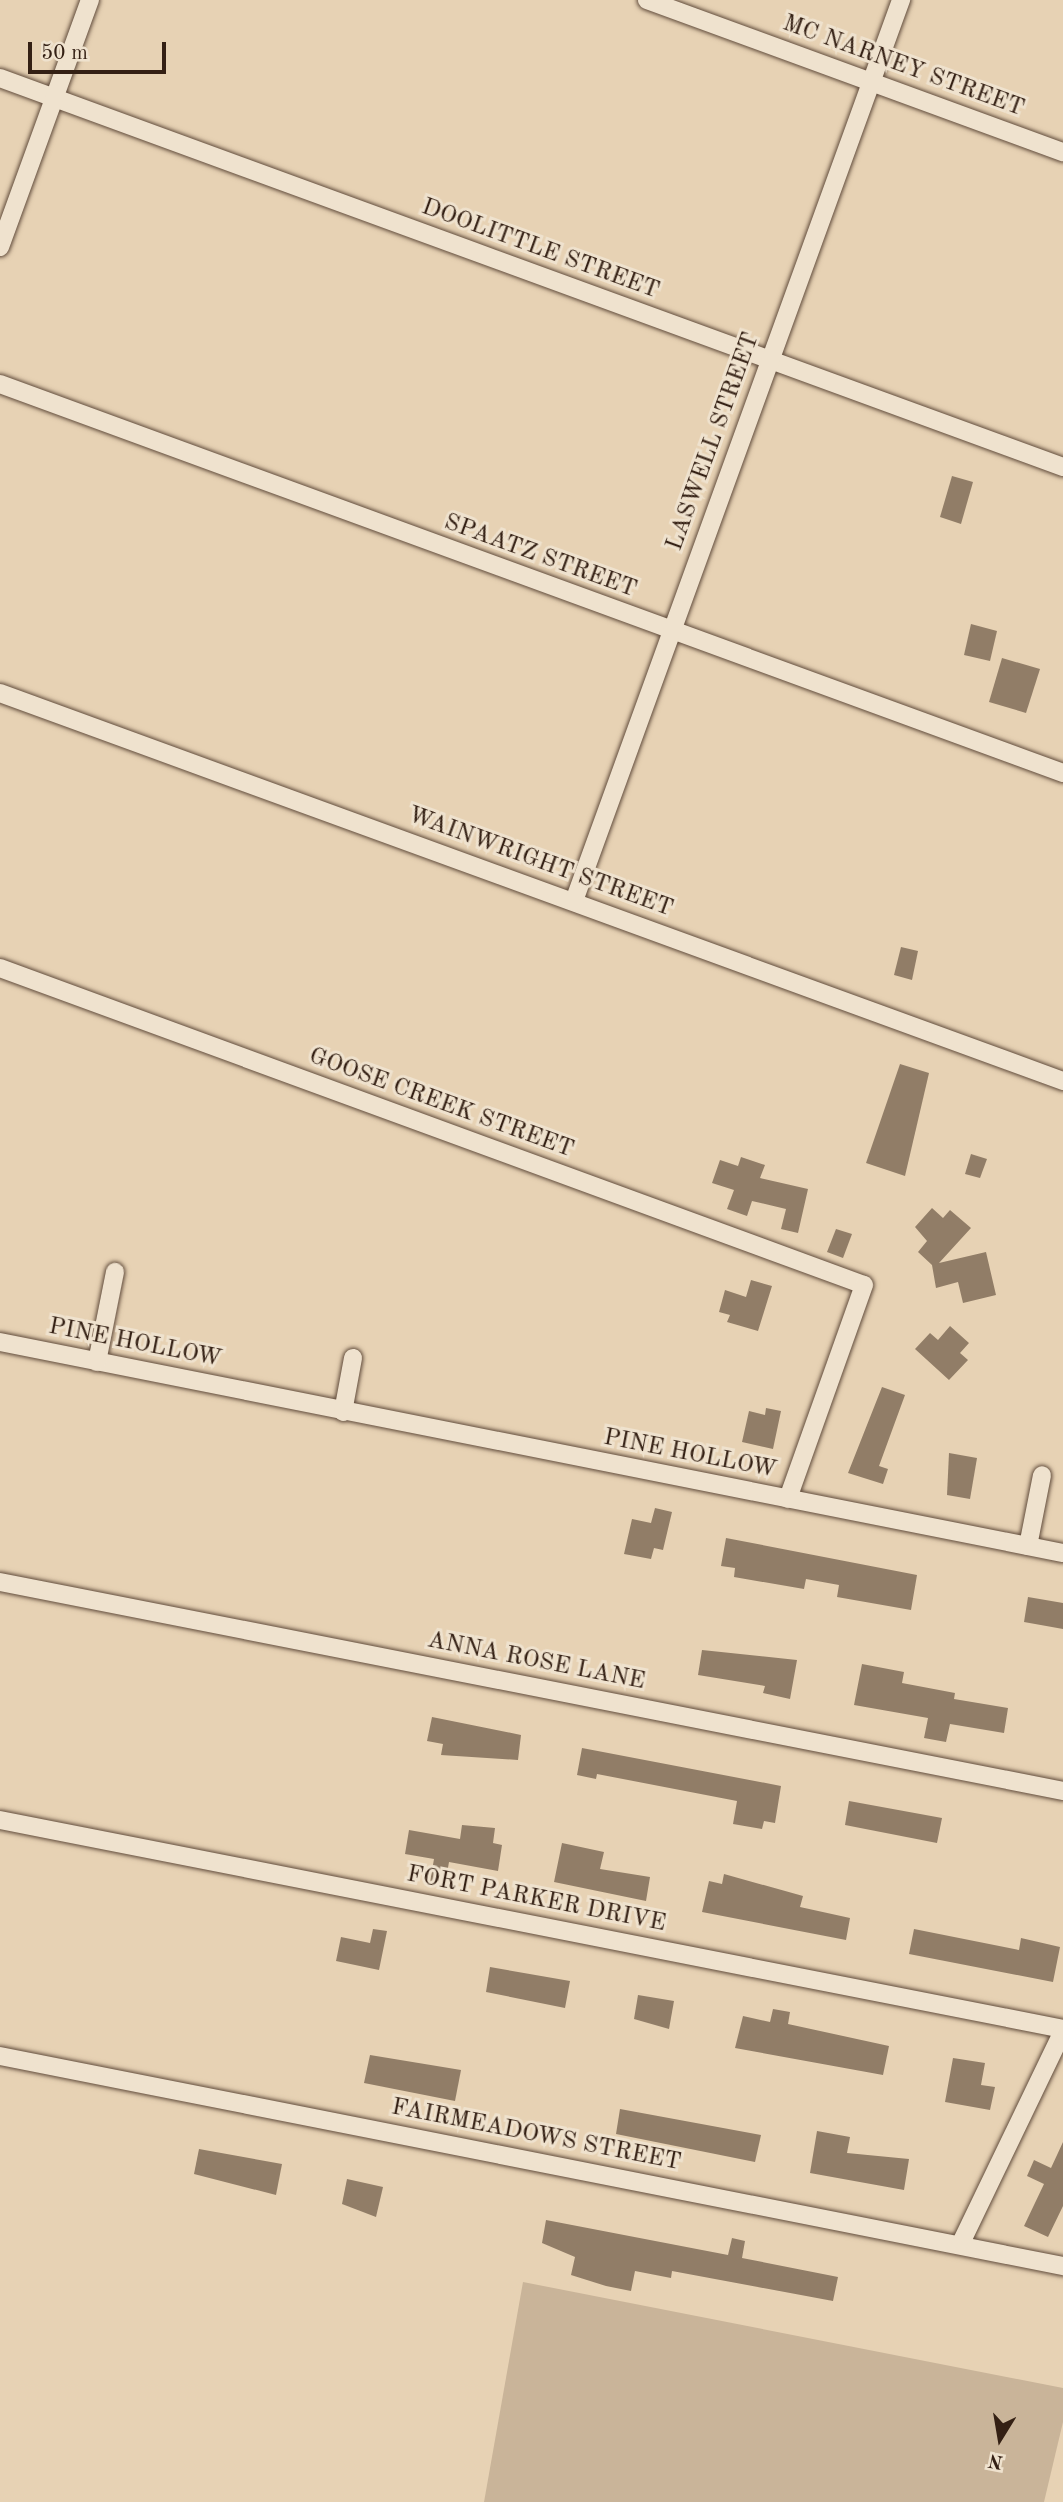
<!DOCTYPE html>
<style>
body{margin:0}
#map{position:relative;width:1063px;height:2502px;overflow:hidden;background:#e7d2b4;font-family:"Old Standard TT",serif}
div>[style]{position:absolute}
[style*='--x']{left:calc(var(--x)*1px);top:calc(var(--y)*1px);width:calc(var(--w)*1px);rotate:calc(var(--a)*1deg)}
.green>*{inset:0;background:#c9b499}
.building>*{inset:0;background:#917d67}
.roads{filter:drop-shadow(0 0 2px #614c3c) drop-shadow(0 0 2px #614c3c)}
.street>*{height:18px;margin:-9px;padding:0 9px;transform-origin:9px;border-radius:9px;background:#efe2ce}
span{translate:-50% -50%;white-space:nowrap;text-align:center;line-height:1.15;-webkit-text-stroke:6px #efe2ce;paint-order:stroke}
.street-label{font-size:24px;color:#342014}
.north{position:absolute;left:965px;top:2404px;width:70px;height:70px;-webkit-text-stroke:5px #efe2ce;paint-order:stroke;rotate:191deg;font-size:19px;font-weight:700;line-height:28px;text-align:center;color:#342014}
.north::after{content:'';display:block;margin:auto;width:24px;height:32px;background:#342014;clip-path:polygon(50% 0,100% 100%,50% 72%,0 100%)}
.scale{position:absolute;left:28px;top:42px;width:138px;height:32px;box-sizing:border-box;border:4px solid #342014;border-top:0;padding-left:9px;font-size:21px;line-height:24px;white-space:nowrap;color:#342014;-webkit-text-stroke:5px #efe2ce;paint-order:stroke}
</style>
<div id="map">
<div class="green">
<div style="clip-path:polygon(523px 2282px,1063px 2388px,1063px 2422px,1044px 2502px,484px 2502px)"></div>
</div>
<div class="building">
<div style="clip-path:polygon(952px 476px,973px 482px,961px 524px,940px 517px)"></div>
<div style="clip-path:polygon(971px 624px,997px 631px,990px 661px,964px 655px)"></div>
<div style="clip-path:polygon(1002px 658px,1040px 669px,1026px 713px,989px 702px)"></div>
<div style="clip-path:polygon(901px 947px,918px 951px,912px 980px,894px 975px)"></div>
<div style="clip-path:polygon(900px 1064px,929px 1073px,905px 1176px,866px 1163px)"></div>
<div style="clip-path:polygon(971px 1154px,987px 1159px,980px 1178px,965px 1174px)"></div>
<div style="clip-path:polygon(741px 1157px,765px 1165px,760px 1178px,808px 1189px,798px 1233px,781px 1229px,786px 1209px,752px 1201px,747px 1216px,727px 1209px,734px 1190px,712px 1183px,720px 1160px,738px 1166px)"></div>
<div style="clip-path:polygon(932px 1208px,943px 1218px,950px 1210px,971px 1228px,939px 1263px,986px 1252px,996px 1295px,963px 1303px,958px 1282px,936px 1288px,932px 1265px,918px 1252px,927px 1241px,915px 1227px)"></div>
<div style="clip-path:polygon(836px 1229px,852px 1234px,843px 1258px,827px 1252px)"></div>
<div style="clip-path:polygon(751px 1280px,772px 1286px,758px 1331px,727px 1322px,730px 1315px,719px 1312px,725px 1290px,746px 1297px)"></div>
<div style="clip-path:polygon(950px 1326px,969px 1343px,960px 1353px,968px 1360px,949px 1380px,915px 1349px,930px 1333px,938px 1340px)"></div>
<div style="clip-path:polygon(882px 1387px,905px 1395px,879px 1466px,888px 1469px,883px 1484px,848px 1473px)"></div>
<div style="clip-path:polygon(766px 1408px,781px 1411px,773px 1449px,742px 1442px,749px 1411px,765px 1415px)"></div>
<div style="clip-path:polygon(949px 1453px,977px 1458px,970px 1499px,947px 1495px)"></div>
<div style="clip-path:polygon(655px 1508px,672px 1512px,663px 1550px,654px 1548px,651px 1559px,624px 1554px,632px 1519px,651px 1523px)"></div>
<div style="clip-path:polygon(726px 1538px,917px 1575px,911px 1610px,837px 1597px,839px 1585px,806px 1579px,804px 1589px,734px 1577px,735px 1568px,721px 1566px)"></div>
<div style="clip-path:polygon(1028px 1597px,1063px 1603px,1063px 1629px,1024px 1622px)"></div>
<div style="clip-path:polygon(702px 1650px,797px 1660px,790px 1699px,763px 1693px,765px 1686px,698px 1675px)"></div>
<div style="clip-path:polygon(862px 1664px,904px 1672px,902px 1683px,955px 1693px,954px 1699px,1008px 1708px,1004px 1733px,950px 1724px,946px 1742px,924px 1738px,928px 1718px,854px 1705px)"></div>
<div style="clip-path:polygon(432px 1717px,521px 1735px,518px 1760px,441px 1755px,443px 1744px,427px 1741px)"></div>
<div style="clip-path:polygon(582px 1748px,781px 1786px,775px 1823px,764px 1821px,762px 1829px,733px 1824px,737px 1801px,597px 1774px,596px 1779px,577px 1775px)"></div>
<div style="clip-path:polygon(849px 1801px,942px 1818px,937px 1843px,845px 1825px)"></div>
<div style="clip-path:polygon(462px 1825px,495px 1828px,493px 1843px,502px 1845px,498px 1871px,449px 1862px,445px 1885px,430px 1882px,434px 1859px,405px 1854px,409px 1830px,460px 1839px)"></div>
<div style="clip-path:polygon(562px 1843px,604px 1852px,600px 1869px,650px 1877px,646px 1901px,554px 1882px)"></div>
<div style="clip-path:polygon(724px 1874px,803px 1896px,800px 1907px,850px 1918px,846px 1940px,702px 1912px,709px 1881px,722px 1884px)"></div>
<div style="clip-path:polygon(373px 1929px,387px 1931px,379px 1970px,336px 1961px,341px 1937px,370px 1943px)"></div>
<div style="clip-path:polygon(914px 1929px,1019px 1950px,1021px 1938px,1060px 1947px,1053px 1982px,909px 1954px)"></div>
<div style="clip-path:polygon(490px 1967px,570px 1981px,565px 2008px,486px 1992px)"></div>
<div style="clip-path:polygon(638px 1995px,674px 2001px,669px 2029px,634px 2019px)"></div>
<div style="clip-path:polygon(773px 2009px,790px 2012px,788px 2024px,889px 2046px,883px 2075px,735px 2048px,743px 2016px,770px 2022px)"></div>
<div style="clip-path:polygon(370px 2055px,461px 2070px,455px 2101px,364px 2083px)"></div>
<div style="clip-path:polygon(953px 2058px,985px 2063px,981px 2085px,995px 2087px,990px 2110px,945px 2102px)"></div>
<div style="clip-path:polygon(620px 2109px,761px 2135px,755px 2162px,616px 2134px)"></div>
<div style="clip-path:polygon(817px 2131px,850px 2137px,847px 2153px,909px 2159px,904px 2190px,810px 2173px)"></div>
<div style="clip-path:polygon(1063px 2142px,1063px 2206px,1048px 2237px,1024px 2226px,1044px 2184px,1027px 2176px,1034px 2160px,1051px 2168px)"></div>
<div style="clip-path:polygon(199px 2149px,282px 2164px,276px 2195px,194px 2174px)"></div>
<div style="clip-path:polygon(347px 2179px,383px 2187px,376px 2217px,342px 2204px)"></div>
<div style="clip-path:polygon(546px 2220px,728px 2255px,732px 2238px,745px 2241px,742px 2258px,838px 2277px,833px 2301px,672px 2271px,671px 2278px,635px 2271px,631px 2291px,606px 2286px,571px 2275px,575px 2257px,542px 2243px)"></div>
</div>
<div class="roads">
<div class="street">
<div style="--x:647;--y:0;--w:443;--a:20.1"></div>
<div style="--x:0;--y:78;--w:1132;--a:20.1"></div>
<div style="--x:0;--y:247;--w:263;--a:-70"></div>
<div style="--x:0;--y:384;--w:1132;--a:20.1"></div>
<div style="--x:0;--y:693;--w:1132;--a:20.05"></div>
<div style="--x:574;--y:901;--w:959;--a:-70.05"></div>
<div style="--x:0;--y:968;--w:920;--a:20.15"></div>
<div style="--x:864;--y:1285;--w:227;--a:109.6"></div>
<div style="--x:0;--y:1342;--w:1084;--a:11.23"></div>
<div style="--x:97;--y:1362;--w:92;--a:-78.7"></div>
<div style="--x:343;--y:1412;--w:55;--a:-79.5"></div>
<div style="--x:1028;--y:1546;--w:72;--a:-78.8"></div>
<div style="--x:0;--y:1582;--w:1083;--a:11.12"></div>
<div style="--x:0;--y:1820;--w:1083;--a:11.12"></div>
<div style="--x:0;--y:2056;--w:1084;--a:11.18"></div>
<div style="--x:960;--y:2245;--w:237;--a:-64.3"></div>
</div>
</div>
<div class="street-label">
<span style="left:903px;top:67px;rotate:20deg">MC NARNEY STREET</span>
<span style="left:540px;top:250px;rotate:20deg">DOOLITTLE STREET</span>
<span style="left:714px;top:442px;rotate:-70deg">LASWELL STREET</span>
<span style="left:540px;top:557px;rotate:20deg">SPAATZ STREET</span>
<span style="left:540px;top:863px;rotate:20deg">WAINWRIGHT STREET</span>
<span style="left:441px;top:1104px;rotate:20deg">GOOSE CREEK STREET</span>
<span style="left:135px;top:1344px;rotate:11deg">PINE HOLLOW</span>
<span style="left:690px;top:1455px;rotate:11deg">PINE HOLLOW</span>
<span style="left:536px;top:1662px;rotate:11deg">ANNA ROSE LANE</span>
<span style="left:536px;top:1900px;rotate:11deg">FORT PARKER DRIVE</span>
<span style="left:536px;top:2136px;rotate:11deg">FAIRMEADOWS STREET</span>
</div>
<div class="north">N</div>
<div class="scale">50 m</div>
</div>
